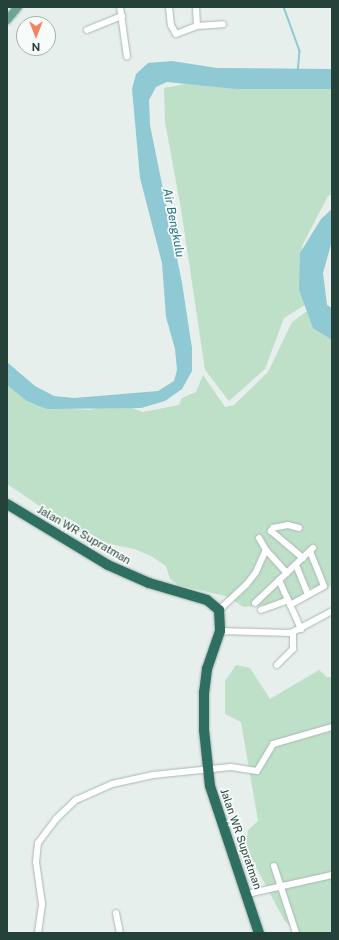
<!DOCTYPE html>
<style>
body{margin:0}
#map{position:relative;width:339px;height:940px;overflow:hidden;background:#e6efeb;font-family:"Public Sans",sans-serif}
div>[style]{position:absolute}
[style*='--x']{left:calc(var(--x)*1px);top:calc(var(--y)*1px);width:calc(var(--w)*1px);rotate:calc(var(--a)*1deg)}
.green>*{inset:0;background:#bfe0c8}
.water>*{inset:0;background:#8ec9d4}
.stream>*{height:1.5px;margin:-0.75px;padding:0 0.75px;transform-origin:0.75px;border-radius:0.75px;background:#8ec9d4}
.roads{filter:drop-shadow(0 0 1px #a8b8b2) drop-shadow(0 0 1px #a8b8b2)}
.minor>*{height:6px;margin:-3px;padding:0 3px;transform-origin:3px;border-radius:3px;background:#fff}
.major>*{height:8px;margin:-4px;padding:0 4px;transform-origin:4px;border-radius:4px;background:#6aa596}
.highway>*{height:10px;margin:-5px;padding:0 5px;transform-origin:5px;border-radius:5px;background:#2f6f62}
span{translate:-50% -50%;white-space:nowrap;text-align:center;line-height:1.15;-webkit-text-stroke:3.5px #f7fbf9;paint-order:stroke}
.street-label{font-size:11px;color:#24423a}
.water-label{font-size:12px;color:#1c6f80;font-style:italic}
.frame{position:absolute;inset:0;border:8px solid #24423a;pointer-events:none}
.north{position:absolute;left:16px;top:16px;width:40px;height:40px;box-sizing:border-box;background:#f7fbf9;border:1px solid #a3b1ad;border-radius:50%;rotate:180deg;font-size:11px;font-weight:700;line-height:16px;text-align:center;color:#24423a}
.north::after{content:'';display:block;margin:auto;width:14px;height:18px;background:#f4845f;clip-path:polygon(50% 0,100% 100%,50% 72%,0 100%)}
</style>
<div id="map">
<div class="green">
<div style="clip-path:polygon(196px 82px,332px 86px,332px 194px,328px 196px,302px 246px,305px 305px,284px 318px,265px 369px,229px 401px,205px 370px,181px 209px,165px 122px,164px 88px)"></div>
<div style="clip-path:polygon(310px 309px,332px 335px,332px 584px,326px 590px,308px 587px,293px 603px,243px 607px,229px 597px,178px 585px,170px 579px,166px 566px,151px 556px,134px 549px,90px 540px,7px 484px,7px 377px,56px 408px,90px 410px,116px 402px,143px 412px,179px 405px,182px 398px,196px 392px,203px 375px,225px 407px,234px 405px,268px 372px,292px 322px)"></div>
<div style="clip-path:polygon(236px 665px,250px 668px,270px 699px,319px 670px,327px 677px,332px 677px,332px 933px,297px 933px,284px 920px,246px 848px,248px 830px,258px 821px,241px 722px,225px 714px,225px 681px)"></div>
</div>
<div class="water">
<div style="clip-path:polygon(172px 61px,217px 68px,332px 69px,332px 89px,236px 89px,167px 82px,156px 87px,149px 100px,150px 125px,182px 283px,192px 348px,192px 371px,182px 389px,165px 401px,141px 408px,47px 409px,27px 401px,7px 385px,7px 362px,35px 386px,54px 396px,74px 398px,158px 391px,174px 381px,177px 370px,175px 349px,166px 317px,162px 263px,140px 178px,132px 89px,136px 74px,148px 63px)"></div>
<div style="clip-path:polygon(332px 209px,332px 241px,323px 273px,327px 305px,332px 308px,332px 340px,313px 328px,299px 290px,300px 253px,321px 219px)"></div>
</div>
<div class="stream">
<div style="--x:284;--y:7;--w:47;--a:70"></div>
<div style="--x:300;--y:51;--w:21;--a:95"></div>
</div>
<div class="roads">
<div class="minor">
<div style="--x:120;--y:7;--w:50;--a:82"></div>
<div style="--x:169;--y:7;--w:18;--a:84"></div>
<div style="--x:171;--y:25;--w:10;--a:61"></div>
<div style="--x:176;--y:34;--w:22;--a:-21"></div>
<div style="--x:197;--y:26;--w:26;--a:-4"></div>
<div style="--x:196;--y:7;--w:19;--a:87"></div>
<div style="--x:87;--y:30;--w:38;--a:-22"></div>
<div style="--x:299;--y:528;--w:11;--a:-165"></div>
<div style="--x:288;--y:525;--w:15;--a:169"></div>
<div style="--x:273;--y:528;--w:4;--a:124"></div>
<div style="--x:271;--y:531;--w:42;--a:40.2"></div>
<div style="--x:259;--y:538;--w:14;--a:60"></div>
<div style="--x:266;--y:550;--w:31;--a:48"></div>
<div style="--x:296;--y:565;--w:31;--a:68"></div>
<div style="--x:279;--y:580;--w:54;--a:65.8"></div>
<div style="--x:255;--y:603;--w:80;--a:-43.5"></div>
<div style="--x:290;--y:605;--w:39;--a:-29"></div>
<div style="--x:324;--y:586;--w:37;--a:-112"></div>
<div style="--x:219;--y:610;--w:37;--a:-43"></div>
<div style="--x:246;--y:585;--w:16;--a:-52"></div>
<div style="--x:256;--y:572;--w:24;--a:-66"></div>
<div style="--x:261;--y:610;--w:29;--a:-20"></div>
<div style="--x:220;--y:631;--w:71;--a:1.6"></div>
<div style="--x:291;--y:633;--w:47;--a:-28.2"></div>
<div style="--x:277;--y:665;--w:23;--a:-45"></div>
<div style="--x:293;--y:649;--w:17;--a:-90"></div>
<div style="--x:274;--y:866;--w:71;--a:71.8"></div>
<div style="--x:247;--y:894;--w:87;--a:-12.6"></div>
<div style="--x:116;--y:913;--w:20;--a:79"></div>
<div style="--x:38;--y:933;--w:29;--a:-82"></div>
<div style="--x:42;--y:904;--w:42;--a:-98.1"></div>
<div style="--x:36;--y:862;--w:19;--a:-84"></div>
<div style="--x:38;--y:843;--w:30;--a:-53"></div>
<div style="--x:56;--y:819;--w:28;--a:-44"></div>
<div style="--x:76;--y:800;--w:39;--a:-24"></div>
<div style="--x:112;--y:784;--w:42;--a:-12.4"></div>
<div style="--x:153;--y:775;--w:78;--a:-5.9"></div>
<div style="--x:231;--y:767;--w:26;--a:9"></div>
<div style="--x:257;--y:771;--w:31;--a:-59"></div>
<div style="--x:273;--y:744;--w:61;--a:-16.1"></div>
</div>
<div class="major">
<div style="--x:7;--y:20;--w:17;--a:-50"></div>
</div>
<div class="highway">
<div style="--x:7;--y:504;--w:118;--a:31.1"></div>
<div style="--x:108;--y:565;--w:45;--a:23.7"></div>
<div style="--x:149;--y:583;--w:60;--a:16.3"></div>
<div style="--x:207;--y:600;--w:16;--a:40"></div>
<div style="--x:219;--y:610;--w:21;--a:87"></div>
<div style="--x:220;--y:631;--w:40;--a:108.9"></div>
<div style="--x:207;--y:669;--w:23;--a:97"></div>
<div style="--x:204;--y:692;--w:38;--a:90"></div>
<div style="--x:204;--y:730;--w:56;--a:83.9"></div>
<div style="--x:210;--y:786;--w:155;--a:71.6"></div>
</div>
</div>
<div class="street-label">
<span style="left:84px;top:535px;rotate:30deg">Jalan WR Supratman</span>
<span style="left:241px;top:839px;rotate:71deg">Jalan WR Supratman</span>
</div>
<div class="water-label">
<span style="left:173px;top:223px;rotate:79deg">Air Bengkulu</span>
</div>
<div class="frame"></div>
<div class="north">N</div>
</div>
